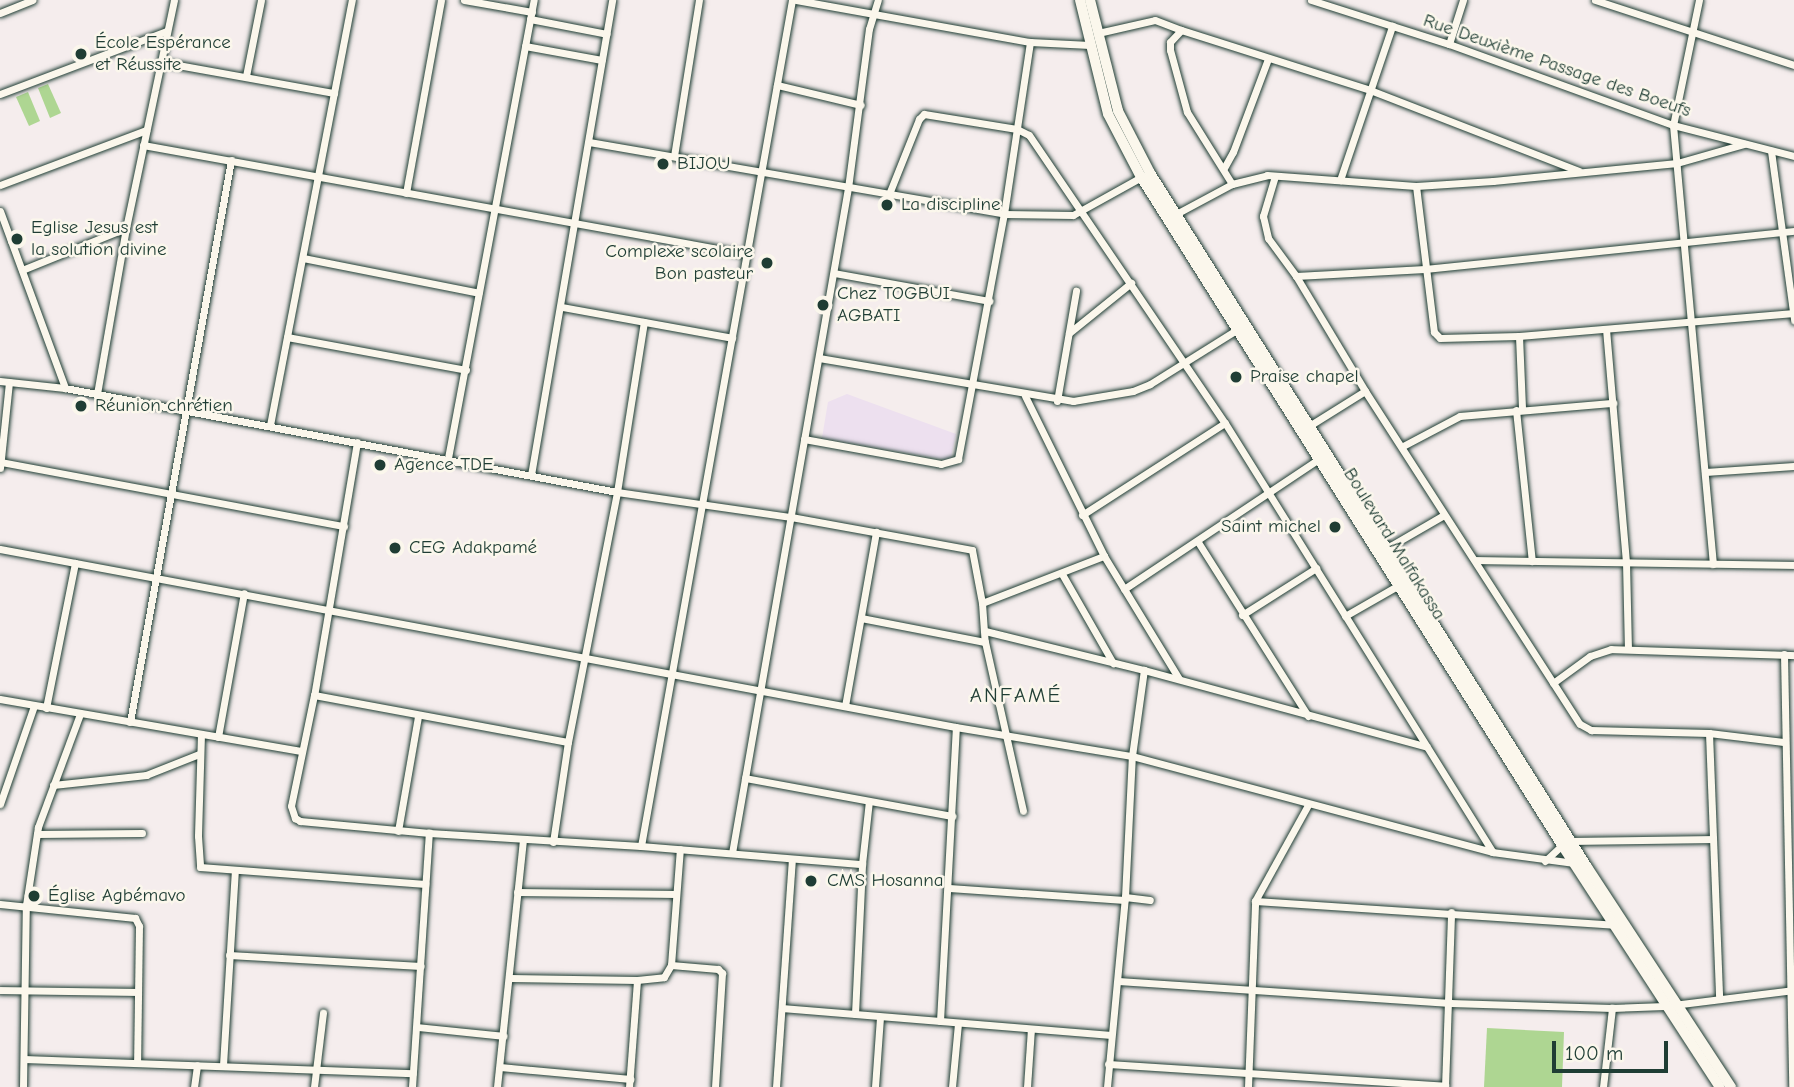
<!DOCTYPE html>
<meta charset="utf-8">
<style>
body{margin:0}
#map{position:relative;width:1794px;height:1087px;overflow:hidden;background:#f5eded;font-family:"Comic Neue",sans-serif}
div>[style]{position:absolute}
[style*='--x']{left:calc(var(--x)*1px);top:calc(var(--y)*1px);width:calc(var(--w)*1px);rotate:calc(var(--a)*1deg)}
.built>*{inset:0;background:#ede0ef}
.green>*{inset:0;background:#aed692}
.roads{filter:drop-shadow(0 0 2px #1f3d34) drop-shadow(0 0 2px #1f3d34)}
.street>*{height:7px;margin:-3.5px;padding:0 3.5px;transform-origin:3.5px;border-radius:3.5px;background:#fbf7ec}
.secondary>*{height:10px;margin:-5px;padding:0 5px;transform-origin:5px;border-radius:5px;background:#fbf7ec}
.dots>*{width:19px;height:19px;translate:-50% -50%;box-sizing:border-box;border:4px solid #fbf7ec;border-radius:50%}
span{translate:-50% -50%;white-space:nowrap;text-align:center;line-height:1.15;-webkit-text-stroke:5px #fbf7ec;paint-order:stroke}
.poi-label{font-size:19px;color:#1f3d34}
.left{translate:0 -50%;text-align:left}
.right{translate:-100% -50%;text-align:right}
.street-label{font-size:19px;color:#1f3d34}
.neighbourhood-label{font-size:21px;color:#1f3d34;letter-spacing:2px}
.scale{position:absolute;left:1552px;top:1041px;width:116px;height:32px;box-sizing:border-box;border:4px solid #1f3d34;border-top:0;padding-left:9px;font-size:21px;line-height:24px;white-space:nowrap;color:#1f3d34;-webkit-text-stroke:5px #fbf7ec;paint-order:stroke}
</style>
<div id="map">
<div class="built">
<div style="clip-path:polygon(847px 394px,956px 434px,951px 457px,948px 460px,822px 438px,828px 402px)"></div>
</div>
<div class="green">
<div style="clip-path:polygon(48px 84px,61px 113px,50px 118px,38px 88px)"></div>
<div style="clip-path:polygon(28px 92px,40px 121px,29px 126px,16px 97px)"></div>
<div style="clip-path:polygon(1487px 1028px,1564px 1032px,1562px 1087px,1484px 1087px)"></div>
</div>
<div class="roads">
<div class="street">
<div style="--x:464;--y:0;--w:69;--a:10"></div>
<div style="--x:796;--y:0;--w:238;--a:10.2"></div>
<div style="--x:1030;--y:42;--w:60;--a:2.9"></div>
<div style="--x:1311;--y:0;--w:145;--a:17.7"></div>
<div style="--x:1449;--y:44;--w:238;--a:19.9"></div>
<div style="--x:1673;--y:125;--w:125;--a:14.4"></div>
<div style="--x:1595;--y:0;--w:209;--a:18.1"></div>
<div style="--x:1699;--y:0;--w:128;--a:101.7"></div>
<div style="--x:1673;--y:125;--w:441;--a:84.8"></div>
<div style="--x:0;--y:13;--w:35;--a:-22"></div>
<div style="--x:530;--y:19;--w:78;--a:11"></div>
<div style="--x:1098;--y:33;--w:58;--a:-12.8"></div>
<div style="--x:1155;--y:20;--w:28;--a:21"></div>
<div style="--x:1449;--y:44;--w:46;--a:-72.3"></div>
<div style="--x:525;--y:46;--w:78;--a:10.3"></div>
<div style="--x:161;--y:62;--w:176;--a:10.2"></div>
<div style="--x:246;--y:76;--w:77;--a:-78.8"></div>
<div style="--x:777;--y:85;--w:86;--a:13.4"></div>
<div style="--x:0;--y:94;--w:178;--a:-20.7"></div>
<div style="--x:589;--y:142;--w:421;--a:9.8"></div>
<div style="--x:1004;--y:214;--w:69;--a:0.8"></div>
<div style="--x:1073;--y:215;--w:80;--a:-29.1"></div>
<div style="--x:143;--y:145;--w:613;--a:10.25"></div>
<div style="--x:1771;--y:151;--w:171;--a:82.2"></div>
<div style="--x:674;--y:156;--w:158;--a:-80.9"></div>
<div style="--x:1224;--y:168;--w:18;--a:-61"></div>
<div style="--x:1233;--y:152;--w:99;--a:-69.4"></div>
<div style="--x:1275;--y:176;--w:42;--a:106.7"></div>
<div style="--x:1263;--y:216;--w:23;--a:77"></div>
<div style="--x:1268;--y:238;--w:47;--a:53.6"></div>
<div style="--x:1296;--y:276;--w:134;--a:59"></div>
<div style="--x:1365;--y:391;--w:396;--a:57.2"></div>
<div style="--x:1580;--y:724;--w:13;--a:29"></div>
<div style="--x:1591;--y:730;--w:118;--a:1.5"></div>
<div style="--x:1709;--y:733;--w:75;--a:6.9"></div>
<div style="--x:1340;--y:180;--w:163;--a:-71.3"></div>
<div style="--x:1232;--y:184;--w:85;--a:-122"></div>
<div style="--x:1187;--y:112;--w:64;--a:-105.3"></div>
<div style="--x:1170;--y:50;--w:8;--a:-90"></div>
<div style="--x:1170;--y:42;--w:16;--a:-47"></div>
<div style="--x:1181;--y:30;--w:198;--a:17.6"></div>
<div style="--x:1370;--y:90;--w:224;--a:21.2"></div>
<div style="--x:0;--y:185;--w:156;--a:-20.6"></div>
<div style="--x:1416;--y:186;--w:147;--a:83"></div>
<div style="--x:1434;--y:332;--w:8;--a:45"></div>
<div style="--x:1440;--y:338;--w:79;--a:-1.5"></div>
<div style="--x:1519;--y:336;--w:276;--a:-4.8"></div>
<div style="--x:406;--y:193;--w:196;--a:-79.7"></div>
<div style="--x:889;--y:194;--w:81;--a:-68.2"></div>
<div style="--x:919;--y:119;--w:7;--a:-45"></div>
<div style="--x:924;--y:114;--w:94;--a:9.2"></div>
<div style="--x:1017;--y:129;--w:13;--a:27"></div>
<div style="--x:1029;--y:135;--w:348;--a:55.8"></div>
<div style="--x:1225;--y:423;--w:504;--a:58.04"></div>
<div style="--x:0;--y:211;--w:189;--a:69.8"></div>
<div style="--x:1176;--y:214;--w:64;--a:-28.2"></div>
<div style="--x:1232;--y:184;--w:36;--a:-14"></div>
<div style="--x:1267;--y:175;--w:149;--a:4.2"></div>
<div style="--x:1416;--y:186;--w:77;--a:-3.7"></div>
<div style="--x:1493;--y:181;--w:185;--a:-5.6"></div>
<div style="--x:1677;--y:163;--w:70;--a:-15.8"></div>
<div style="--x:303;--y:258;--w:179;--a:11.2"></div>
<div style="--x:22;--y:270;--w:112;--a:-22"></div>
<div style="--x:834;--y:273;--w:158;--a:10.2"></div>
<div style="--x:1296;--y:276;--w:129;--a:-3.1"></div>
<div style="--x:1425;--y:269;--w:371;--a:-5.9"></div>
<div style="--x:562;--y:307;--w:173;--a:10.3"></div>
<div style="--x:1606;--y:329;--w:234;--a:85.1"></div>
<div style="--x:1626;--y:562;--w:86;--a:88.7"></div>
<div style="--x:1069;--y:333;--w:80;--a:-38.9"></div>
<div style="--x:1519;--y:336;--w:73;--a:87.6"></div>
<div style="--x:287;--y:337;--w:182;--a:10.4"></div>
<div style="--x:819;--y:358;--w:258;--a:9.6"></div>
<div style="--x:1073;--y:401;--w:61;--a:-9.5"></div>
<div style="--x:1133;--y:391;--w:18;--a:-22"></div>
<div style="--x:1150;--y:384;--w:104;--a:-32"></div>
<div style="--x:0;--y:381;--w:65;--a:6.1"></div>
<div style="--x:65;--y:388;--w:562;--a:10.67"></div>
<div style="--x:617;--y:492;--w:176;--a:8.2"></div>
<div style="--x:791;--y:517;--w:184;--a:10.3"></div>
<div style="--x:972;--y:550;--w:54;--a:79.3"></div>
<div style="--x:982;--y:603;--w:39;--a:86"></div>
<div style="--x:985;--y:642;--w:173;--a:77.3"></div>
<div style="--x:97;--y:394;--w:169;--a:-80.1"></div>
<div style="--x:126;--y:228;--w:233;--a:-78.1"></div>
<div style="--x:1025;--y:396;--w:178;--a:63.7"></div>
<div style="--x:1104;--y:556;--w:144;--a:58.6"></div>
<div style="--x:1057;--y:401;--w:112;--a:-80.2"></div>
<div style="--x:1516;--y:410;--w:152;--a:84"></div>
<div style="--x:270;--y:425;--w:433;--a:-79.1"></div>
<div style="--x:1309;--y:426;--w:66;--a:-32"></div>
<div style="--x:804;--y:439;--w:139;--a:10.3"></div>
<div style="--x:941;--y:464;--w:18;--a:-16"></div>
<div style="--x:958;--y:459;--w:249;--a:-79.4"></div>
<div style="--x:1004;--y:214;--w:174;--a:-81.4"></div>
<div style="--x:357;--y:442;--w:257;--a:99.6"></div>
<div style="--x:314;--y:695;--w:113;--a:101.7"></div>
<div style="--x:291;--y:806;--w:13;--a:72"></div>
<div style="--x:295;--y:818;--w:6;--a:31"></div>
<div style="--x:300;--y:821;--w:130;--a:5.3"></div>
<div style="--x:429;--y:833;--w:212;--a:3.5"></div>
<div style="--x:641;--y:846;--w:222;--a:4.7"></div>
<div style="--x:1403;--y:446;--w:64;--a:-27.8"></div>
<div style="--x:1460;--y:416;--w:154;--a:-4.9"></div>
<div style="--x:448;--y:458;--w:466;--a:-79.4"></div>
<div style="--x:1;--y:462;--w:349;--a:10.6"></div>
<div style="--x:0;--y:468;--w:86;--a:-84"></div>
<div style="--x:1705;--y:472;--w:89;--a:-3.9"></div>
<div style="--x:531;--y:475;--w:482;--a:-80.3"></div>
<div style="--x:1082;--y:515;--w:170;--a:-32.8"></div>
<div style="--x:1198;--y:542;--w:206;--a:57.7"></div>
<div style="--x:1387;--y:548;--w:66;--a:-30.1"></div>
<div style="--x:0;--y:549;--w:972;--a:10.55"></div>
<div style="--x:956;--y:727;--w:178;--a:9.4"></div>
<div style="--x:1132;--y:756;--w:373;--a:14.9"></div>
<div style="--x:1492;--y:852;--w:83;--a:7.6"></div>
<div style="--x:1476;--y:560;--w:318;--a:0.9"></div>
<div style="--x:1062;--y:574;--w:103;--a:60.2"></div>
<div style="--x:1124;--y:589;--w:238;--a:-33.7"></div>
<div style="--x:982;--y:603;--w:131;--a:-21.1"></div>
<div style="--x:1242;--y:615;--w:88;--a:-32.4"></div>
<div style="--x:1345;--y:616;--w:62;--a:-29.9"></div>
<div style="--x:861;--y:618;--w:126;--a:11"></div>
<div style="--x:985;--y:631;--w:164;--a:13.8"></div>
<div style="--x:1144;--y:670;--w:293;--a:15.2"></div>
<div style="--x:1784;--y:654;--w:433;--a:88.9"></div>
<div style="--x:1553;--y:683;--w:46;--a:-36.1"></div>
<div style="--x:1590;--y:656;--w:22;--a:-18"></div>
<div style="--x:1611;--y:649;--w:183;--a:1.9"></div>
<div style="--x:314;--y:695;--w:258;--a:10.5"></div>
<div style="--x:0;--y:699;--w:304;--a:9.8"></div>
<div style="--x:845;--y:706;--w:177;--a:-79.9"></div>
<div style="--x:46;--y:708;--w:148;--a:-78.7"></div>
<div style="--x:130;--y:722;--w:571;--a:-79.81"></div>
<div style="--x:1709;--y:733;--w:266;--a:87.8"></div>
<div style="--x:201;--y:734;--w:102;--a:91.7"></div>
<div style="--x:198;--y:836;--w:31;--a:86"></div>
<div style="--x:200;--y:867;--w:226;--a:4.3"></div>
<div style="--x:218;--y:737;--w:146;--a:-79.8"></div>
<div style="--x:745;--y:778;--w:211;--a:10.4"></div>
<div style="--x:53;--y:785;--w:94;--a:-6.1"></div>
<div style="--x:146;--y:775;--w:57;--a:-21.6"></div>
<div style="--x:0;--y:804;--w:104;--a:-70.9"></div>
<div style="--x:398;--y:831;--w:117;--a:-80.1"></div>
<div style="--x:37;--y:834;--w:105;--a:-0.5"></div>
<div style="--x:553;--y:842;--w:101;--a:-81.5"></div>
<div style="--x:568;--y:742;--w:255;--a:-78.9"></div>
<div style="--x:617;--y:492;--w:172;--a:-81"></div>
<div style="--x:641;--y:846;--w:859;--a:-79.88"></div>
<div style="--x:732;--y:853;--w:675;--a:-80.11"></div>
<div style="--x:848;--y:188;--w:160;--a:-82.5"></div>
<div style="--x:869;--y:29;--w:30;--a:-73"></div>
<div style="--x:1545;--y:861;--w:23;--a:-43"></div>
<div style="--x:1562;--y:845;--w:12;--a:-20"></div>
<div style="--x:1573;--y:841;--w:139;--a:-0.8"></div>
<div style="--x:949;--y:888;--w:176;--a:3.9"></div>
<div style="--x:517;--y:892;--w:159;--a:0.7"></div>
<div style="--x:1125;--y:897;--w:25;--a:7"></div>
<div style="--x:1255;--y:901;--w:360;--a:3.8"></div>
<div style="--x:0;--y:904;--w:136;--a:5.9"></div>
<div style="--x:135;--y:918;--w:9;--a:63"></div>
<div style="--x:139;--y:926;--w:136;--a:90.8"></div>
<div style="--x:229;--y:955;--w:192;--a:3.3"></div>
<div style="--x:671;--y:965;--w:47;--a:4.9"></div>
<div style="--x:718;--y:969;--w:6;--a:45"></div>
<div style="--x:722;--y:973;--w:114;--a:93.5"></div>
<div style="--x:510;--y:978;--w:127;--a:0.9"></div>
<div style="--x:637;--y:980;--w:27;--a:-6"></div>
<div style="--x:664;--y:977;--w:14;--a:-60"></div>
<div style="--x:671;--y:965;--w:116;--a:-85.6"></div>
<div style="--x:1118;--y:981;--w:333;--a:3.8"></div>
<div style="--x:1450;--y:1003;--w:162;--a:1.8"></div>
<div style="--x:1612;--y:1008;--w:53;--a:-2.2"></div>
<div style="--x:1665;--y:1006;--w:130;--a:-7.1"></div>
<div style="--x:0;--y:990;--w:136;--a:0.8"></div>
<div style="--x:782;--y:1008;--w:330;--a:4.7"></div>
<div style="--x:855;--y:1014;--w:150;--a:-87.3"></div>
<div style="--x:862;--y:864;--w:63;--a:-83.7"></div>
<div style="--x:940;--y:1021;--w:294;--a:-86.9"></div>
<div style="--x:417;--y:1027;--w:87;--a:5.9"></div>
<div style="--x:24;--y:1059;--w:389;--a:2.1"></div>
<div style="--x:1108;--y:1064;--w:338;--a:3.7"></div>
<div style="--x:223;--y:1065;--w:195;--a:-86.5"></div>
<div style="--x:500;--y:1067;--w:131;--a:5.3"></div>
<div style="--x:23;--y:1087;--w:182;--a:-89.1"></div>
<div style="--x:26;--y:905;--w:79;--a:-81.3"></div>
<div style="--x:38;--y:827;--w:121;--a:-69.6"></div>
<div style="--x:194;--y:1087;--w:22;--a:-82"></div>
<div style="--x:314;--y:1087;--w:75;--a:-83.1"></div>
<div style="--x:412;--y:1087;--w:255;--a:-86.2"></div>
<div style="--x:497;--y:1087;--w:248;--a:-84"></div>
<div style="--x:629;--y:1087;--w:107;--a:-85.7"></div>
<div style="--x:776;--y:1087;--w:228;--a:-86"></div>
<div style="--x:875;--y:1087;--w:70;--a:-85.9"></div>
<div style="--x:952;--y:1087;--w:64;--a:-84.6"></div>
<div style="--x:1027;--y:1087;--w:58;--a:-86.1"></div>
<div style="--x:1107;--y:1087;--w:191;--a:-84.6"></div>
<div style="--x:1125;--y:897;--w:141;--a:-87.2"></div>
<div style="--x:1132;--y:756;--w:87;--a:-82.1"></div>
<div style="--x:1248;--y:1087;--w:186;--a:-87.8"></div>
<div style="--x:1255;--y:901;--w:110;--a:-61.1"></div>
<div style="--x:1445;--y:1087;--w:175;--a:-88"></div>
<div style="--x:1603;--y:1087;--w:80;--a:-83.5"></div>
</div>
<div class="secondary">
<div style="--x:1080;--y:0;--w:117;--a:76.2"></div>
<div style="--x:1108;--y:114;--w:71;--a:62.4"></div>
<div style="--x:1141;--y:177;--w:790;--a:57.78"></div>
<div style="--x:1562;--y:845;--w:289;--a:56.9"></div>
<div style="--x:1090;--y:0;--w:114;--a:75.8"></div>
<div style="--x:1118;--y:111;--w:70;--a:62.7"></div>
<div style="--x:1150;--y:173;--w:820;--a:57.8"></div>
<div style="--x:1587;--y:867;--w:263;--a:56.8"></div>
</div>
</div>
<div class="dots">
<div style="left:81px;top:54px;background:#1f3d34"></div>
<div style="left:663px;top:164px;background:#1f3d34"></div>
<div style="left:887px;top:205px;background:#1f3d34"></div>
<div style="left:17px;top:239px;background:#1f3d34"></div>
<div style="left:767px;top:263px;background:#1f3d34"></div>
<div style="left:823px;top:305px;background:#1f3d34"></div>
<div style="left:1236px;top:377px;background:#1f3d34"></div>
<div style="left:81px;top:406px;background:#1f3d34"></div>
<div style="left:380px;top:465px;background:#1f3d34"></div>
<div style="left:1335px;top:527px;background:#1f3d34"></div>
<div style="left:395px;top:548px;background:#1f3d34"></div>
<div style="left:811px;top:881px;background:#1f3d34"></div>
<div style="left:34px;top:896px;background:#1f3d34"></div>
</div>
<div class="poi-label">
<span class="left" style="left:95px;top:54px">École Espérance<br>et Réussite</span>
<span class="left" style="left:677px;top:164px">BIJOU</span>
<span class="left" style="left:901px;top:205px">La discipline</span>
<span class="left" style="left:31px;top:239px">Eglise Jesus est<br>la solution divine</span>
<span class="right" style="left:753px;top:263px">Complexe scolaire<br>Bon pasteur</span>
<span class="left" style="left:837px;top:305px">Chez TOGBUI<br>AGBATI</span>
<span class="left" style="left:1250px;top:377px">Praise chapel</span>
<span class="left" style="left:95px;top:406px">Réunion chrétien</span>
<span class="left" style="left:394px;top:465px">Agence TDE</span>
<span class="right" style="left:1321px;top:527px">Saint michel</span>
<span class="left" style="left:409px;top:548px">CEG Adakpamé</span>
<span class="left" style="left:827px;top:881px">CMS Hosanna</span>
<span class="left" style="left:48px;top:896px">Église Agbémavo</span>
</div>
<div class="street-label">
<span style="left:1557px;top:66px;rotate:19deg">Rue Deuxième Passage des Boeufs</span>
<span style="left:1394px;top:544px;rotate:58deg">Boulevard Malfakassa</span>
</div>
<div class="neighbourhood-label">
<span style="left:1016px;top:695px">ANFAMÉ</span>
</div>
<div class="scale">100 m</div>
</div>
